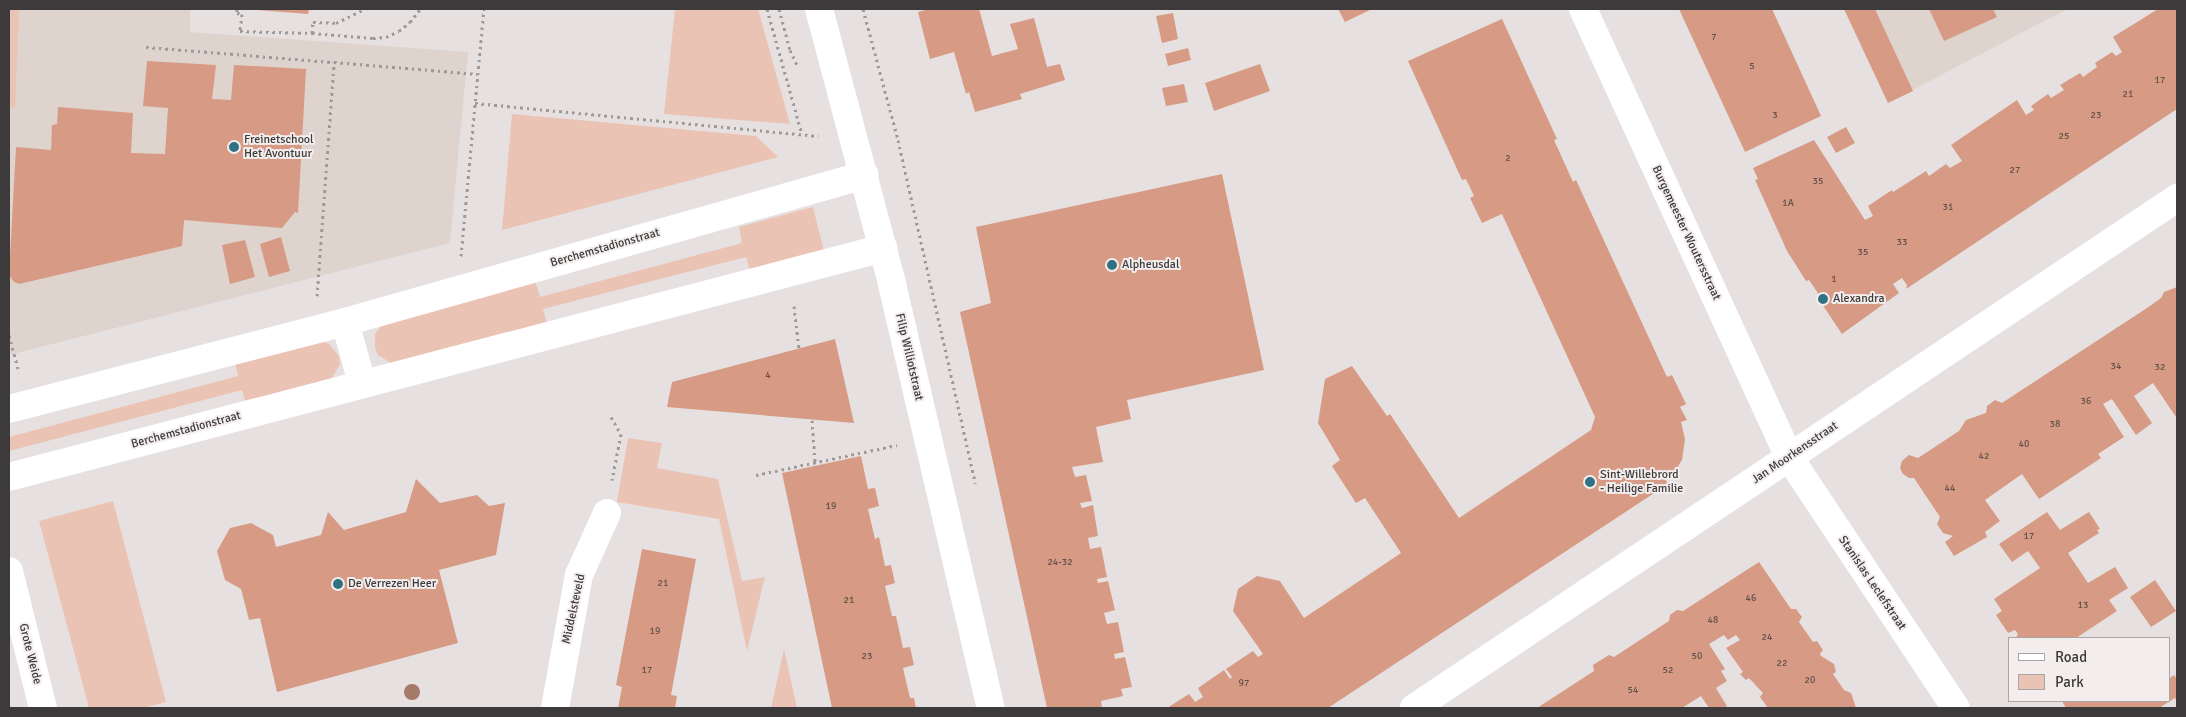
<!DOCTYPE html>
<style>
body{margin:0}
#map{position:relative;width:2186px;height:717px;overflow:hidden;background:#e6e1e0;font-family:Signika,sans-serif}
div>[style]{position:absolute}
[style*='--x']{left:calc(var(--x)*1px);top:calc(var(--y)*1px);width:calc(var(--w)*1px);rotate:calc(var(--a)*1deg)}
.built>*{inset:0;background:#dfd3ce}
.green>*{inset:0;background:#ebc3b4}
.building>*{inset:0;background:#d79a84}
.path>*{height:3px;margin-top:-1.5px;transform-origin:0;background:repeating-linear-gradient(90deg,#9c9998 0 2.5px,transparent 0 6.5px)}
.street>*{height:28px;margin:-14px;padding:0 14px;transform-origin:14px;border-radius:14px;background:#fff}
.trees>*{width:16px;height:16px;margin:-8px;border-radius:50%;background:#a47a68}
.dots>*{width:14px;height:14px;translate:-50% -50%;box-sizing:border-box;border:2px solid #f3eeed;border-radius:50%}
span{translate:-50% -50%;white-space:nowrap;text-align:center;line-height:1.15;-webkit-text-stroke:4px #f3eeed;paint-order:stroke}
.number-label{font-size:10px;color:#63524c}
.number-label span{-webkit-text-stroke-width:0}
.poi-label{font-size:12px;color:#3c3a3a}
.left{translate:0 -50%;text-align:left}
.street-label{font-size:12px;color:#3c3a3a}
.frame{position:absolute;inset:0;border:10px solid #3c3a3a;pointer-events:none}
.legend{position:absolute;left:2008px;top:637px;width:162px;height:65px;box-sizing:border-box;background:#f3eeed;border:1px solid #aaa6a5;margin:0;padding:6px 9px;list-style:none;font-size:15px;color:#3c3a3a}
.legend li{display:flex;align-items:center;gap:10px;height:25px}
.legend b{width:25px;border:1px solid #aaa6a5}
</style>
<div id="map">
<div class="built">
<div style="clip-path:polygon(9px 9px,190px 9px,190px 32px,468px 52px,450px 243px,9px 355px)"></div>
<div style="clip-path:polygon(1844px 9px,2067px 9px,1888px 103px)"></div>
</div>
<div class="green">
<div style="clip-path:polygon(9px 9px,19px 9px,15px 108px,9px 107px)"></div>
<div style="clip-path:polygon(675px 9px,758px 9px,790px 124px,664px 114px)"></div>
<div style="clip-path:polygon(512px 114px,756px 136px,778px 157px,502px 230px)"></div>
<div style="clip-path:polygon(813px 207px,824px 251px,750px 271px,746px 257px,543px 309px,547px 324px,391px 363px,378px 355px,375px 348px,375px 334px,383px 323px,535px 281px,540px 297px,742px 243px,739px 227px)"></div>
<div style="clip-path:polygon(322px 341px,329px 344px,339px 356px,340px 364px,332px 378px,246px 404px,242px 390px,9px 451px,9px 437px,238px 376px,234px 359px)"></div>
<div style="clip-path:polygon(628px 438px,662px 443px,657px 468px,718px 479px,742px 581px,765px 577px,747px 651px,719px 519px,617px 502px)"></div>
<div style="clip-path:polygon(113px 501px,166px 702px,143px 708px,89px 708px,39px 521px)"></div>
<div style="clip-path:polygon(784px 649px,797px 708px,771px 708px)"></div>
</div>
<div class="building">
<div style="clip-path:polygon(244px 9px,309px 9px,308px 14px)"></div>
<div style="clip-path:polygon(929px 9px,979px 9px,992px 56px,1018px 49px,1010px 24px,1034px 18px,1047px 67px,1060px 64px,1065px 80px,1020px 94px,1022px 99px,975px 112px,969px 92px,966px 94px,954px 52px,930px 59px,918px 12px)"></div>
<div style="clip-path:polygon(1338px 9px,1372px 9px,1345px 22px)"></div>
<div style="clip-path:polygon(1679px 9px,1772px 9px,1821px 116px,1745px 152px)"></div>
<div style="clip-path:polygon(1844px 9px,1875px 9px,1913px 91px,1888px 103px)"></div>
<div style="clip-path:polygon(1929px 9px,1993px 9px,1997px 17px,1944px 41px)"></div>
<div style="clip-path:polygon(2158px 9px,2177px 9px,2177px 109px,1906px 289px,1907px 285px,1902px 278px,1893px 284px,1899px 293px,1842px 334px,1822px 304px,1824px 302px,1809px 280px,1806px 281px,1787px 251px,1755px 180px,1758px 179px,1753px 168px,1814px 140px,1865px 220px,1873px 216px,1868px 206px,1892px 190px,1893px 192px,1926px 171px,1929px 176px,1946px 164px,1950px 168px,1962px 161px,1951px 145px,2017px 100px,2026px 115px,2034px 110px,2031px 106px,2048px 94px,2051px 98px,2064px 90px,2060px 85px,2080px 73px,2083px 77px,2097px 67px,2095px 63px,2112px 52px,2116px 56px,2122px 52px,2113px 37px)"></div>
<div style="clip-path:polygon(1173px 13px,1178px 39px,1162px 43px,1156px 16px)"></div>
<div style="clip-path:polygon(1502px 19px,1557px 139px,1554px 140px,1573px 182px,1576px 180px,1667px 377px,1672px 375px,1686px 404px,1680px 407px,1687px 420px,1681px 422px,1685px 439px,1682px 460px,1675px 471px,1665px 479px,1668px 484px,1328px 708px,1167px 708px,1189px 694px,1195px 702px,1203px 697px,1198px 688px,1224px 670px,1230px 679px,1232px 677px,1226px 669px,1253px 651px,1258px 657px,1263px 654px,1233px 611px,1238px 589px,1257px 576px,1280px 581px,1304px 618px,1401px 553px,1365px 498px,1356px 503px,1332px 466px,1340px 460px,1318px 423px,1325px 379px,1352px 366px,1387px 416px,1390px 414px,1459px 518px,1591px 430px,1595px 417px,1502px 214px,1482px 223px,1470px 198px,1474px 196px,1466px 179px,1462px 180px,1408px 61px)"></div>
<div style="clip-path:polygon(1188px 48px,1191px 60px,1168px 66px,1165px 54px)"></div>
<div style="clip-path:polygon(147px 61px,216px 65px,212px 99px,231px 100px,234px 65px,306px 69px,298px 213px,295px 212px,282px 228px,184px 220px,182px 246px,19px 284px,14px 282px,9px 275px,16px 147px,51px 150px,52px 125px,57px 124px,58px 107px,133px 113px,131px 153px,165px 154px,168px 108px,143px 106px)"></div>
<div style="clip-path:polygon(1260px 64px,1270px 91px,1214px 111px,1205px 83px)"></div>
<div style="clip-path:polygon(1184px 84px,1188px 102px,1166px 106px,1162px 88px)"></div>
<div style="clip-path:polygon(1846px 127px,1855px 143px,1836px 153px,1827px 137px)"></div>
<div style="clip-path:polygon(1222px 174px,1264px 370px,1127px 400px,1131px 419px,1096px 427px,1103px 462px,1072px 467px,1075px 477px,1086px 475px,1092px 501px,1080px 503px,1082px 508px,1093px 505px,1098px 536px,1088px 538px,1090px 549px,1101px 547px,1107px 577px,1097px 579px,1098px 583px,1108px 581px,1115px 610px,1104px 613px,1107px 624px,1118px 622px,1124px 652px,1114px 654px,1115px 659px,1125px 657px,1132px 687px,1121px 689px,1123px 696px,1101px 701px,1102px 708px,1047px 708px,960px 312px,991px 303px,976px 227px)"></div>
<div style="clip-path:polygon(281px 237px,290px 271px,269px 277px,260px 244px)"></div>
<div style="clip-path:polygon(245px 240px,255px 277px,230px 284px,222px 245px)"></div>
<div style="clip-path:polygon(2177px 287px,2177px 416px,2176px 417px,2153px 383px,2134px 396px,2152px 423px,2136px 435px,2112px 399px,2103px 404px,2124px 437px,2098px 454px,2101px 458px,2039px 499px,2022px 474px,1985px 500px,2000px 521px,1985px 532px,1987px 537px,1954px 556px,1945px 542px,1953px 536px,1943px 533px,1937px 524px,1940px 517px,1914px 478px,1909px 478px,1903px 474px,1900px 468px,1902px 461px,1909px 455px,1918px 458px,1959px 431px,1966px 420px,1986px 413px,1987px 406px,1995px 400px,2002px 403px,2147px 308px,2161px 298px,2164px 292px)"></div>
<div style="clip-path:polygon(835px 339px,854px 423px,667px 407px,672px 382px)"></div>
<div style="clip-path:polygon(861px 456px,868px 489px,875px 488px,879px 506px,868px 509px,875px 539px,879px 537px,885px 566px,891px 565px,895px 583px,885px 586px,892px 616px,896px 616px,903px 648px,910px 647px,914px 665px,903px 668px,910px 698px,914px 698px,916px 708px,832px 708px,782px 473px)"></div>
<div style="clip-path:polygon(416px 479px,440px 503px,477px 495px,489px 506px,505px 503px,496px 555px,439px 570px,458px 643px,277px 692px,260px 618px,249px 620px,241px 589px,225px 580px,217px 551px,230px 528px,251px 523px,273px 535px,276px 547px,321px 535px,328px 512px,344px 530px,406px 512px)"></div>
<div style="clip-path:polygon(2047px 512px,2060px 530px,2089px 512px,2100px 529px,2097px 530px,2099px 533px,2068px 553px,2088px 583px,2115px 567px,2128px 588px,2109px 600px,2117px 611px,2076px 638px,2016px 638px,2018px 634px,2015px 630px,2008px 633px,1996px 615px,2002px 611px,1994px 599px,2040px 568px,2028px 551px,2012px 562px,1999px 544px)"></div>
<div style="clip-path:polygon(642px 549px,696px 559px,671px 695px,677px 696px,675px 708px,618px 708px,622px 687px,616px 685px)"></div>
<div style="clip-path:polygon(1759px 562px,1791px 609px,1796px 609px,1802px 617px,1799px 622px,1813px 642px,1817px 641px,1823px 650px,1820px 654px,1821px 656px,1834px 664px,1836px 672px,1833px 674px,1844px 690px,1851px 693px,1856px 708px,1768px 708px,1760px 697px,1763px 693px,1749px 678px,1746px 680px,1740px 674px,1743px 672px,1726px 648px,1740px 640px,1736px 635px,1728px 640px,1724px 635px,1709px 644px,1725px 669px,1721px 671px,1727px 681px,1716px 688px,1727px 706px,1724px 708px,1709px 708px,1701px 696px,1682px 708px,1537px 708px,1594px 671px,1593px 665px,1596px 663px,1609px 655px,1614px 657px,1669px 621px,1670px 615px,1677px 610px,1683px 611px)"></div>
<div style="clip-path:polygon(2155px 580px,2176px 611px,2151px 627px,2130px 597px)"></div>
<div style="clip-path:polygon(2174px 675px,2177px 679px,2177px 701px,2175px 698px,2159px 708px,2066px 708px,2062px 701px,2170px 701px,2170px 678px)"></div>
</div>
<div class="path">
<div style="--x:237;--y:9;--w:4;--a:90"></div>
<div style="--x:237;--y:13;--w:5;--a:11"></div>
<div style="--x:242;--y:14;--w:17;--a:97"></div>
<div style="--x:240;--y:31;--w:72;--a:1.6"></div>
<div style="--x:312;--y:33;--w:61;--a:4.7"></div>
<div style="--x:373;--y:38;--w:13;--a:-4"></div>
<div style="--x:386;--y:37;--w:14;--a:-25"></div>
<div style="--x:399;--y:31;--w:14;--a:-39"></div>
<div style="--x:410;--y:22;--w:16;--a:-52"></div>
<div style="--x:767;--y:9;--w:130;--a:74.4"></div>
<div style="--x:779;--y:9;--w:42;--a:75"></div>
<div style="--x:790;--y:50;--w:19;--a:65"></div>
<div style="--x:863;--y:9;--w:136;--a:75"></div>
<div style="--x:898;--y:140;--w:352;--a:77.3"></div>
<div style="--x:312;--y:33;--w:11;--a:-85"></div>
<div style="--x:313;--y:22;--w:23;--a:2"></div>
<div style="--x:336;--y:23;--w:32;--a:-26"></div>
<div style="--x:146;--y:47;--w:189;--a:4.6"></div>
<div style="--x:475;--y:103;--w:345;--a:5.5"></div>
<div style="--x:461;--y:256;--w:248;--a:-84.7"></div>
<div style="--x:317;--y:296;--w:235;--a:-85.8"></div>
<div style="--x:334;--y:62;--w:144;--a:4.8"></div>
<div style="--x:794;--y:306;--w:43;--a:83.4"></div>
<div style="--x:9;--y:335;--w:39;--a:75"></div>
<div style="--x:611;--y:417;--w:20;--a:60"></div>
<div style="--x:621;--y:434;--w:47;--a:101.1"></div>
<div style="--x:812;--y:420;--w:42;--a:85.9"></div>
<div style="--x:756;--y:475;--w:144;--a:-12"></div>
</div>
<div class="street">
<div style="--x:819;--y:9;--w:285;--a:75.1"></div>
<div style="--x:892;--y:284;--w:435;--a:76.9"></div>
<div style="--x:1583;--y:9;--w:493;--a:65.3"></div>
<div style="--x:1789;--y:457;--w:301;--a:56.4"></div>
<div style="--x:345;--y:322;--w:63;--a:74.4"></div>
<div style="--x:9;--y:409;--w:347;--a:-14.5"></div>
<div style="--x:345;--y:322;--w:540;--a:-15.79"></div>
<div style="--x:9;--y:477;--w:904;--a:-14.67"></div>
<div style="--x:9;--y:571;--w:141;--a:76.1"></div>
<div style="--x:555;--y:708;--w:135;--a:-79.8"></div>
<div style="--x:579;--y:575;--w:68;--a:-65.7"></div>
<div style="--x:1414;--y:708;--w:918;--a:-33.76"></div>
</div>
<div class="trees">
<div style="left:412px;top:692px"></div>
</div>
<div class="dots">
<div style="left:234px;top:147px;background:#307184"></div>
<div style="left:1112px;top:265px;background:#307184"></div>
<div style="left:1823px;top:299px;background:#307184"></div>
<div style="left:1590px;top:482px;background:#307184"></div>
<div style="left:338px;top:584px;background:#307184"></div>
</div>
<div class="number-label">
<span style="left:1714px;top:38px">7</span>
<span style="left:1752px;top:67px">5</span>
<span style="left:2160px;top:81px">17</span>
<span style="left:2128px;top:95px">21</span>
<span style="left:1775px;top:116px">3</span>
<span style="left:2096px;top:116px">23</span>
<span style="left:2064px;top:137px">25</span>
<span style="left:1508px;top:159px">2</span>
<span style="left:2015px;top:171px">27</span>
<span style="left:1818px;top:182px">35</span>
<span style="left:1788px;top:204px">1A</span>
<span style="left:1948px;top:208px">31</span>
<span style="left:1902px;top:243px">33</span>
<span style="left:1863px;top:253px">35</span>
<span style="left:1834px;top:280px">1</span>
<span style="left:2116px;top:367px">34</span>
<span style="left:2160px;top:368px">32</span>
<span style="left:768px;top:376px">4</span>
<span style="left:2086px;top:402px">36</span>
<span style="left:2055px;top:425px">38</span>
<span style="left:2024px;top:445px">40</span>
<span style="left:1984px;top:457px">42</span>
<span style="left:1950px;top:489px">44</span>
<span style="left:831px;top:507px">19</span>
<span style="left:2029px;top:537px">17</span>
<span style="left:1060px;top:563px">24-32</span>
<span style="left:663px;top:584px">21</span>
<span style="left:1751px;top:599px">46</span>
<span style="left:849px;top:601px">21</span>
<span style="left:2083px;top:606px">13</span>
<span style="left:1713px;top:621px">48</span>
<span style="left:655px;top:632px">19</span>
<span style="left:1767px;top:638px">24</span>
<span style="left:867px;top:657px">23</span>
<span style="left:1697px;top:657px">50</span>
<span style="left:1782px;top:664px">22</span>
<span style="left:647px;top:671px">17</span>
<span style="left:1668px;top:671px">52</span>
<span style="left:1810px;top:681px">20</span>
<span style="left:1244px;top:684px">97</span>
<span style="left:1633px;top:691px">54</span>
</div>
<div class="poi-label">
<span class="left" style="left:244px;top:147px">Freinetschool<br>Het Avontuur</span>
<span class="left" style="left:1122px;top:265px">Alpheusdal</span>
<span class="left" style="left:1833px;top:299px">Alexandra</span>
<span class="left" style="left:1600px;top:482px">Sint-Willebrord<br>- Heilige Familie</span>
<span class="left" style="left:348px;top:584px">De Verrezen Heer</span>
</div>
<div class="street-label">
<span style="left:1686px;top:233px;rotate:65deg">Burgemeester Woutersstraat</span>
<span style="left:605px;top:248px;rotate:-16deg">Berchemstadionstraat</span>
<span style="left:909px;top:357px;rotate:77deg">Filip Williotstraat</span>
<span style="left:186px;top:430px;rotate:-15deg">Berchemstadionstraat</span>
<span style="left:1795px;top:453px;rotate:-34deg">Jan Moorkensstraat</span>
<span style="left:1872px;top:583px;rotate:56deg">Stanislas Leclefstraat</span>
<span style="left:574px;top:609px;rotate:-78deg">Middelsteveld</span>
<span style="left:30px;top:654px;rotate:76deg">Grote Weide</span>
</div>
<div class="frame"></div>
<ul class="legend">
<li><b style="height:6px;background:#fff"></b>Road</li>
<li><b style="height:14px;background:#ebc3b4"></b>Park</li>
</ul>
</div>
